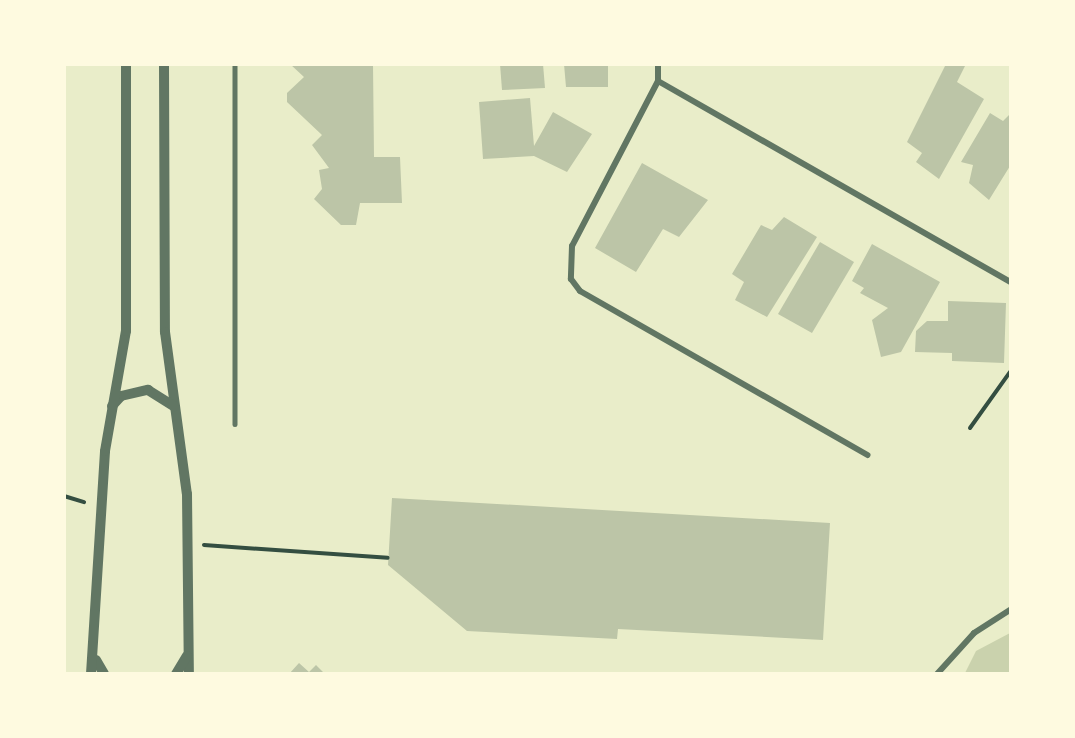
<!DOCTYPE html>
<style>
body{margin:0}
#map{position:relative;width:1075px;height:738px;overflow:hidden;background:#e9edc9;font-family:"PT Serif",serif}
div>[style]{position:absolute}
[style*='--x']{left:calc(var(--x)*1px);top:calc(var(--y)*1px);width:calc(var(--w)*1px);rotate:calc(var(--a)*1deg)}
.green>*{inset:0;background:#cad2ad}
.building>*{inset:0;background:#bcc5a7}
.path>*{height:4px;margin:-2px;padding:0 2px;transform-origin:2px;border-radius:2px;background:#344e41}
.service>*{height:4.5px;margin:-2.25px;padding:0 2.25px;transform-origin:2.25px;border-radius:2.25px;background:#617663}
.minor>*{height:6px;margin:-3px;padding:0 3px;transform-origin:3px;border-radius:3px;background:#617663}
.tertiary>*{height:10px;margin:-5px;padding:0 5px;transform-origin:5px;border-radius:5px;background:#617663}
span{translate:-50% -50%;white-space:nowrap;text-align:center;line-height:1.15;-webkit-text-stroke:5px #fefae0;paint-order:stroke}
.frame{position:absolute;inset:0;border:66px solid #fefae0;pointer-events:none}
</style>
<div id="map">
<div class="green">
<div style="clip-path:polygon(1010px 633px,1010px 673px,965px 673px,976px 651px)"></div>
</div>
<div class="building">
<div style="clip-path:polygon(290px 64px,373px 64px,374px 157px,400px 157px,402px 203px,360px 203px,356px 225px,341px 225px,314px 199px,322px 189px,319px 170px,329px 168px,312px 145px,322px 135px,287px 102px,287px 93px,304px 77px)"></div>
<div style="clip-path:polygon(500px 64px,543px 64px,545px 88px,502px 90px)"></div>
<div style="clip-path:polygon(564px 64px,608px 64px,608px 87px,566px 87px)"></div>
<div style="clip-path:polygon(946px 64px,966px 64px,957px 82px,984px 99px,939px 179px,916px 162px,922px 153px,907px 142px)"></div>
<div style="clip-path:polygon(530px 98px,534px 146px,553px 112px,592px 134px,567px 172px,534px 156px,483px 159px,479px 102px)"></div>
<div style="clip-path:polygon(990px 113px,1003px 121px,1010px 114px,1010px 166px,989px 200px,969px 183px,973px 165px,961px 162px)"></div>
<div style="clip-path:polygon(642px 163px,708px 200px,679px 237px,663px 229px,636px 272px,595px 248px)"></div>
<div style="clip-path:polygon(784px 217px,817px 237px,767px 317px,735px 300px,744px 282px,732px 274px,761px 225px,772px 230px)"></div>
<div style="clip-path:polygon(820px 242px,854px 262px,812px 333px,778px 314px)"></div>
<div style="clip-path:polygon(872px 244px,940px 282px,901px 352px,881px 357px,872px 320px,888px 308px,860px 293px,864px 288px,852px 281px)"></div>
<div style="clip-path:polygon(948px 301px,1006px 303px,1004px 363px,952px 361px,952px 353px,915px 352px,916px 331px,927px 321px,948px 321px)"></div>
<div style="clip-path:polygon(392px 498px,830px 523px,823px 640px,618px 629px,617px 639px,467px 631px,388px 565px)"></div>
<div style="clip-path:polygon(299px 663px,309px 672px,316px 665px,325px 674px,289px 674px)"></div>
</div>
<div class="path">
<div style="--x:970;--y:428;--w:69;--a:-54.5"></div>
<div style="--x:64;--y:496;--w:21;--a:17"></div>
<div style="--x:204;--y:545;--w:184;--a:4"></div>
</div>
<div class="service">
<div style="--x:235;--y:64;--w:360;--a:90"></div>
</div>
<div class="minor">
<div style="--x:658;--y:64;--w:17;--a:90"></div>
<div style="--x:658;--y:81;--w:186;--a:117.5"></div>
<div style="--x:572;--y:246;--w:33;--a:92"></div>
<div style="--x:571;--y:279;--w:15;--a:53"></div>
<div style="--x:580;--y:291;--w:331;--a:29.7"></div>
<div style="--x:658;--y:81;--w:405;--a:29.7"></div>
<div style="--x:937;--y:674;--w:55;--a:-47.9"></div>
<div style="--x:974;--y:633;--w:43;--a:-32.6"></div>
</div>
<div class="tertiary">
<div style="--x:164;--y:64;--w:268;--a:89.8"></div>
<div style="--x:165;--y:332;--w:163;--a:82.3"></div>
<div style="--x:187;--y:494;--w:180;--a:89.4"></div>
<div style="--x:112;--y:406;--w:13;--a:-48"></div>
<div style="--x:121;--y:396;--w:28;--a:-13"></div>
<div style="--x:148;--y:390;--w:31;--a:32"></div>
<div style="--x:96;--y:660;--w:16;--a:60"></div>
<div style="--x:91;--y:674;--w:223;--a:-86.4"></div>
<div style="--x:105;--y:451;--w:122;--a:-80.1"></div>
<div style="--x:126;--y:331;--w:267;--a:-90"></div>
<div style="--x:176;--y:674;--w:21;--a:-59"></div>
</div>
<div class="frame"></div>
</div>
